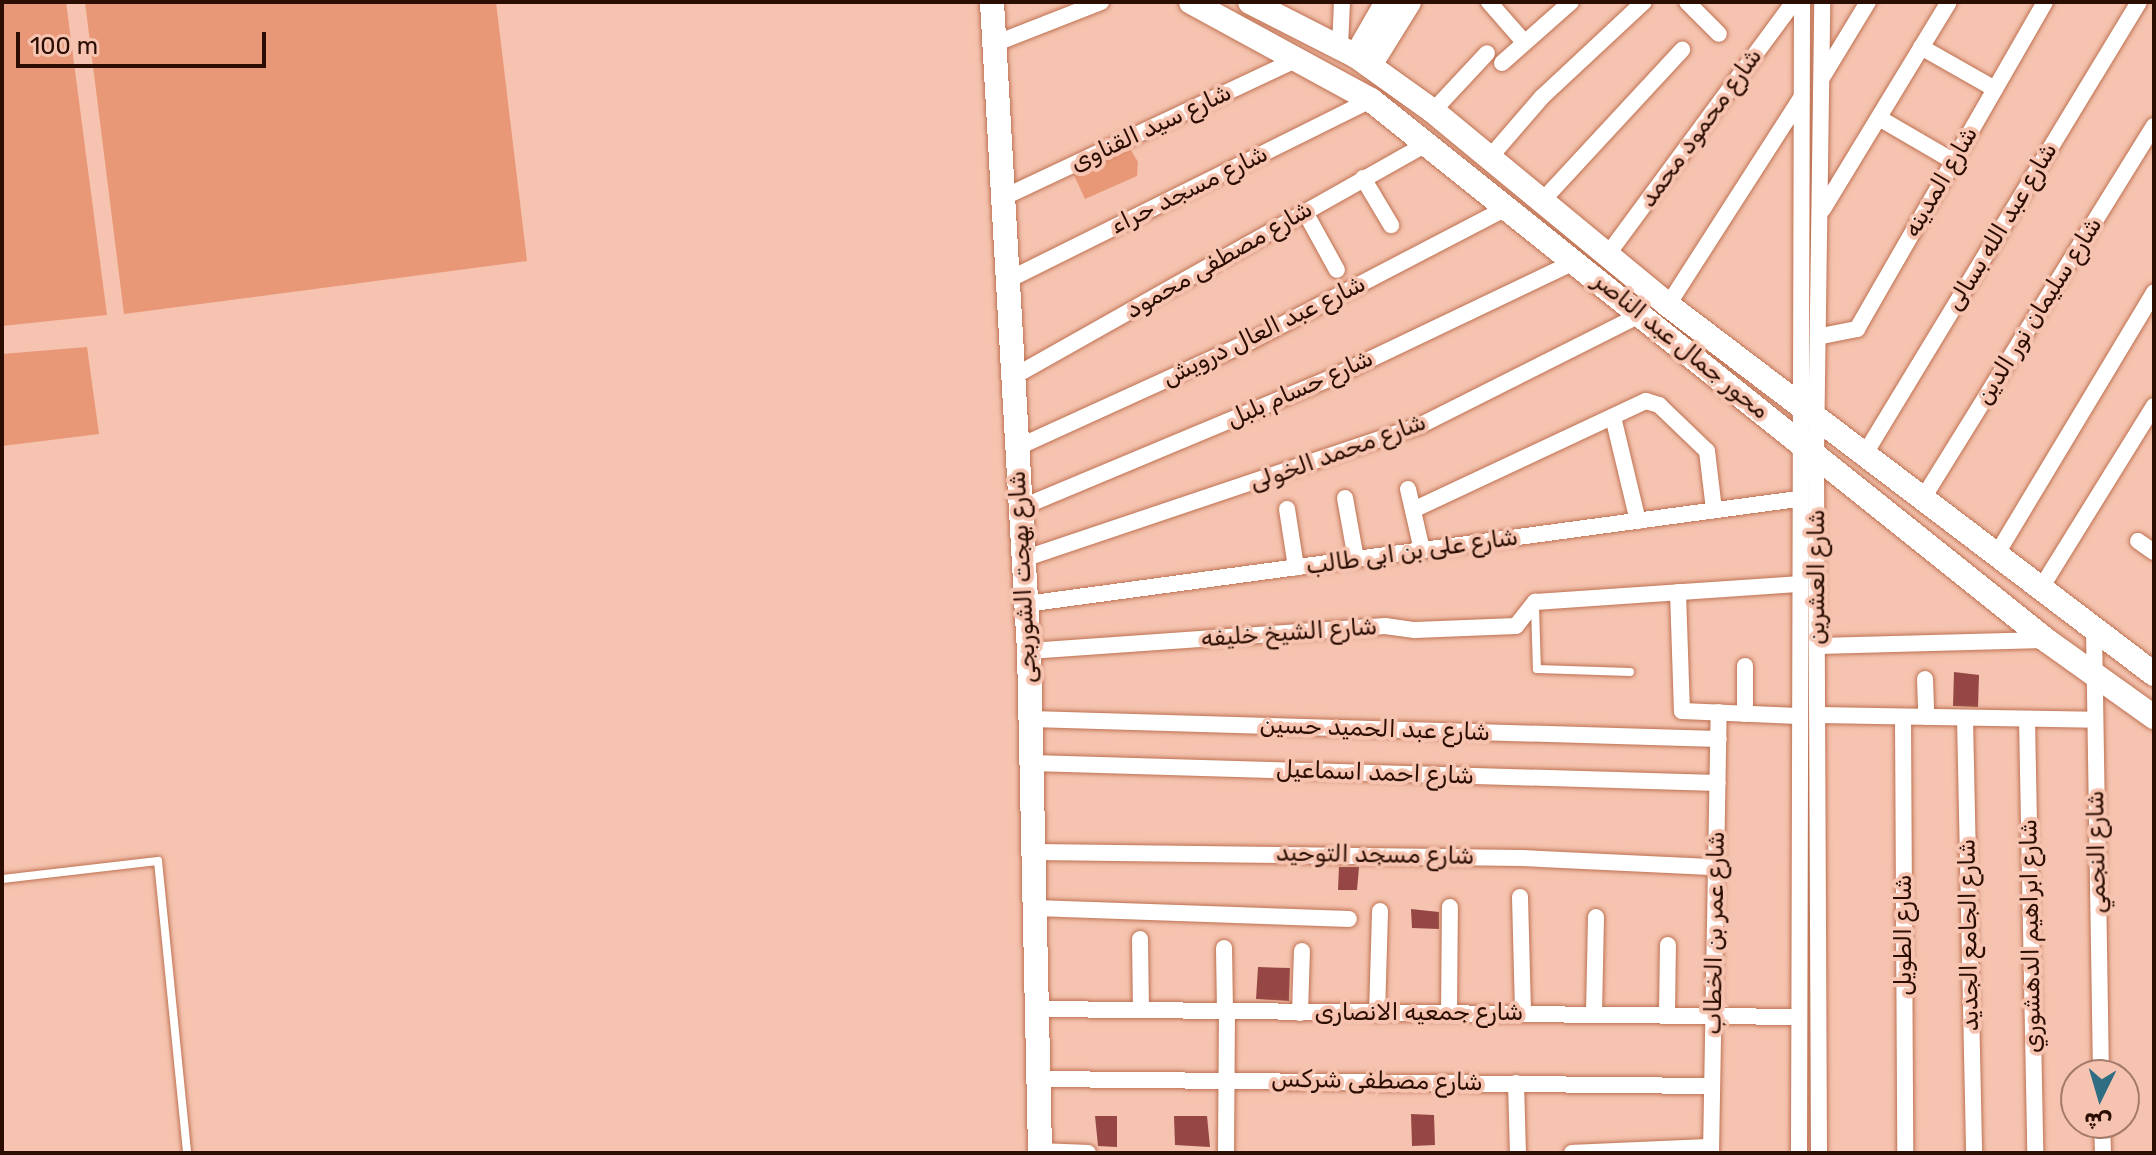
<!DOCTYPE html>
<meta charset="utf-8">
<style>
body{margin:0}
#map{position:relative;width:2156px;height:1155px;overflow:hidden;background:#f5c3af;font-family:Rubik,"Noto Naskh Arabic",sans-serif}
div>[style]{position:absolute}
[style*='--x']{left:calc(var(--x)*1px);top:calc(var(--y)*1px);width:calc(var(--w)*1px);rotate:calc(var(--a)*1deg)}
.green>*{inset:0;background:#e89877}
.building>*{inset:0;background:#964745}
.roads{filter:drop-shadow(0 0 2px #be7151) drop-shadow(0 0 2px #be7151)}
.lane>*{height:8px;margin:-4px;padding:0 4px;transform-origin:4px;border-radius:4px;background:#fff}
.street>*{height:16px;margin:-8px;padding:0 8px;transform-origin:8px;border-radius:8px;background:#fff}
.secondary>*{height:24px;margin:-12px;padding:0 12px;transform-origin:12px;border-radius:12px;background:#fff}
span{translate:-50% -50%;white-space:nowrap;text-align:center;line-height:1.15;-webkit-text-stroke:8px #f5c3af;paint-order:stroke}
.street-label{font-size:24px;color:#2b0d02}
.frame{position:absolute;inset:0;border:4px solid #2b0d02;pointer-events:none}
.north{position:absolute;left:2060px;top:1059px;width:80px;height:80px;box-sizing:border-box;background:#f5c3af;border:2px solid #a47a6a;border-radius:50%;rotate:185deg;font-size:22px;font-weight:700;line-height:32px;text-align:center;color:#2b0d02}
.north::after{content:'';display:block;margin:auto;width:28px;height:36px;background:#2e6d82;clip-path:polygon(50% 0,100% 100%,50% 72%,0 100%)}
.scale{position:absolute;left:16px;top:32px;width:250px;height:36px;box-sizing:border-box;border:4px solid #2b0d02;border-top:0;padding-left:10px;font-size:24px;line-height:28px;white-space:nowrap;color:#2b0d02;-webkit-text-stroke:6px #f5c3af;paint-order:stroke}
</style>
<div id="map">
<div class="green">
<div style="clip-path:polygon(2px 2px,66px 2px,107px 315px,2px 326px)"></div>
<div style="clip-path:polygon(85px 2px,496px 2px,527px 261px,124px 314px)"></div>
<div style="clip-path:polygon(1125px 140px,1138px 162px,1137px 176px,1085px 199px,1073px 173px)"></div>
<div style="clip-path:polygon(87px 347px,99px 434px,2px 446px,2px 354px)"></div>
</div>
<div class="building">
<div style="clip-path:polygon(1954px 672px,1979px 675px,1978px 707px,1953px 706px)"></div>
<div style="clip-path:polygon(1339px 867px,1359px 867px,1357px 890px,1338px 890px)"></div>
<div style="clip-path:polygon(1411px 909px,1439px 912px,1439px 929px,1412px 928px)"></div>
<div style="clip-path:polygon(1258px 967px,1290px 968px,1289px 1001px,1256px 999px)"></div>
<div style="clip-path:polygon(1411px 1114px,1434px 1115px,1435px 1145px,1412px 1146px)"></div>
<div style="clip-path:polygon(1095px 1116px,1117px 1116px,1117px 1147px,1098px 1146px)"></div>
<div style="clip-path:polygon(1174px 1116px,1207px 1116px,1210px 1147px,1175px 1145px)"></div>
</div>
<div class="roads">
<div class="lane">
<div style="--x:1535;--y:607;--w:62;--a:88.2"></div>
<div style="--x:1537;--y:669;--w:93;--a:1.8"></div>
<div style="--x:2;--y:879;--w:157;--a:-6.6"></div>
<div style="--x:158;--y:861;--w:293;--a:84.3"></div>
</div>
<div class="street">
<div style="--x:1489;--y:2;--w:53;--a:48.8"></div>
<div style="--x:1687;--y:2;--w:45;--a:45"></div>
<div style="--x:994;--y:44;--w:115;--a:-21.4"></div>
<div style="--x:1340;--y:47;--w:45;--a:-87.5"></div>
<div style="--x:1921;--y:47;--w:85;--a:29.6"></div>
<div style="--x:1502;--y:63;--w:92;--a:-41.5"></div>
<div style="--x:1823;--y:76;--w:87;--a:-58.7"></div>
<div style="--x:1433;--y:111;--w:79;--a:-47"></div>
<div style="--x:1879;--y:118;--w:86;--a:30.2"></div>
<div style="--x:1491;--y:156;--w:78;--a:-49.2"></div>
<div style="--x:1542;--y:97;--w:139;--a:-43"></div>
<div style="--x:1363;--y:178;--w:55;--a:59.2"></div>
<div style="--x:1002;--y:198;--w:328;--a:-25.2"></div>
<div style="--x:1543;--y:200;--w:205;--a:-47.2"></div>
<div style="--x:1823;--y:209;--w:242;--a:-58.7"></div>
<div style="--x:1305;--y:212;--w:66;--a:61.1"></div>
<div style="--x:1608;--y:254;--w:313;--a:-53.6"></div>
<div style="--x:1006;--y:281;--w:407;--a:-26.4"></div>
<div style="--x:1668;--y:305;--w:246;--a:-57.3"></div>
<div style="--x:1821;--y:336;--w:37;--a:-11"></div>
<div style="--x:1857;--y:329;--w:377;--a:-60.1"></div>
<div style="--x:1011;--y:378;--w:477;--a:-29.4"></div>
<div style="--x:1613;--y:417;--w:107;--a:76.5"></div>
<div style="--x:1016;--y:448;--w:256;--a:-24.5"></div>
<div style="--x:1249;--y:342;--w:292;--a:-27.5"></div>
<div style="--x:1866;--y:452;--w:526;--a:-58.76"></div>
<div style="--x:1408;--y:489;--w:63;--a:77.1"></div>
<div style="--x:1925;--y:495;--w:434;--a:-58.2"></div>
<div style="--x:1345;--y:498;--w:62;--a:79.8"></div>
<div style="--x:1020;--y:508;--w:339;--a:-22.7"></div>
<div style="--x:1333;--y:377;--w:269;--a:-25.5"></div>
<div style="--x:1287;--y:509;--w:59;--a:81.2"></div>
<div style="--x:1413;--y:510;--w:257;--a:-25.1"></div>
<div style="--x:1646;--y:401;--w:14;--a:17"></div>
<div style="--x:1659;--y:405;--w:66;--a:43.8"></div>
<div style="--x:1707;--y:451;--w:59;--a:83.2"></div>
<div style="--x:2138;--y:541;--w:19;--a:35"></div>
<div style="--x:1998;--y:552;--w:303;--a:-59"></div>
<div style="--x:1023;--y:559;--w:420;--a:-18.6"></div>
<div style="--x:1421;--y:425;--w:245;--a:-26.7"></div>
<div style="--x:2041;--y:588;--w:214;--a:-58.2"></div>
<div style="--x:1678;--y:592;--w:119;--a:88.1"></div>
<div style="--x:1682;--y:711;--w:116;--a:2.5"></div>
<div style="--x:1026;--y:604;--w:779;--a:-7.75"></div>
<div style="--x:2094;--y:629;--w:446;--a:89.1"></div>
<div style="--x:1817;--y:646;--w:229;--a:-1.5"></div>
<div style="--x:1029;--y:651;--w:357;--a:-4"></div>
<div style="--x:1385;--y:626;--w:30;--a:8"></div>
<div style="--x:1415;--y:630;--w:101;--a:-2.3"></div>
<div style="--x:1516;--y:626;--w:31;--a:-52"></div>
<div style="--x:1535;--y:602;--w:263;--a:-3.9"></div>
<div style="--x:1925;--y:679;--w:38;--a:88"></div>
<div style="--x:1745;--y:714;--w:48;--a:-90"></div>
<div style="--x:1818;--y:715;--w:277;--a:1"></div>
<div style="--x:1903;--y:717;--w:436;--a:89.7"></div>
<div style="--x:1965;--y:718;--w:435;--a:88.8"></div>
<div style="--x:1031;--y:719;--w:688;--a:1.67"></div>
<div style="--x:2027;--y:719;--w:434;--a:88.9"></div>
<div style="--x:1032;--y:763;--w:686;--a:1.67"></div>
<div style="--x:1035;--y:852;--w:487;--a:0.7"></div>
<div style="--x:1522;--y:858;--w:194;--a:2.7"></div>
<div style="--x:1520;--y:897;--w:115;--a:88.5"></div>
<div style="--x:1036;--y:908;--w:313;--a:2"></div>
<div style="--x:1140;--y:939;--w:71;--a:89.2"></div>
<div style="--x:1224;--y:948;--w:63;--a:89.1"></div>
<div style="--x:1039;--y:1009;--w:760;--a:0.6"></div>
<div style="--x:1300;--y:1013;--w:62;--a:-88.2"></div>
<div style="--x:1449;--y:1013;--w:106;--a:-89.5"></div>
<div style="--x:1594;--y:1013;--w:96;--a:-88.8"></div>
<div style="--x:1667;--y:1013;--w:68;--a:-89.2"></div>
<div style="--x:1377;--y:1014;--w:103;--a:-88.3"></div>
<div style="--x:1041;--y:1079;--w:671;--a:0.6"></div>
<div style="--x:1516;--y:1083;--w:70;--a:88.4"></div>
<div style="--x:2102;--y:1123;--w:30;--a:88"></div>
<div style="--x:1040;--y:1151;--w:48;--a:2.4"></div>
<div style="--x:1226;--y:1153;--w:141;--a:-89.6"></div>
<div style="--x:1572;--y:1153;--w:139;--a:-2.5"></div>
<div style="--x:1711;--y:1153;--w:441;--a:-89"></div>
<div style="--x:1799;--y:1153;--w:1151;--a:-89.85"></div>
<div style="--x:1819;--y:1153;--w:700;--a:-90.25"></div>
<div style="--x:1816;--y:453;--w:451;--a:-89.2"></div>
</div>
<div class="secondary">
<div style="--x:992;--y:2;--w:650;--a:86.74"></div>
<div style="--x:1029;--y:651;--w:502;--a:88.74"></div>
<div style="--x:1191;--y:2;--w:205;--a:28.6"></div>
<div style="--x:1371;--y:100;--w:864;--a:38.66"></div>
<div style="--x:2046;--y:640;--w:133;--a:35.5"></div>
<div style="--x:1250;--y:2;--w:119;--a:27"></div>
<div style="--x:1356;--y:56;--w:95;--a:35.5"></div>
<div style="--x:1433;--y:111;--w:305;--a:39.5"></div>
<div style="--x:1668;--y:305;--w:610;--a:37.21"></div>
<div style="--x:1356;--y:56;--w:62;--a:-60.1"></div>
<div style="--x:1370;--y:65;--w:74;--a:-58.2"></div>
</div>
</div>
<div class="street-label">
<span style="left:1151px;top:128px;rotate:-25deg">شارع سيد القناوى</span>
<span style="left:1701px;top:128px;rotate:-54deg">شارع محمود محمد</span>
<span style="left:1941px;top:182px;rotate:-60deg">شارع المدينه</span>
<span style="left:1189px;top:190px;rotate:-26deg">شارع مسجد حراء</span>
<span style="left:2002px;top:227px;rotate:-59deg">شارع عبد الله بسالى</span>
<span style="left:1219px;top:260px;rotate:-30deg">شارع مصطفى محمود</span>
<span style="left:2039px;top:311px;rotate:-58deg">شارع سليمان نور الدين</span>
<span style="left:1264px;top:331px;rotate:-26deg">شارع عبد العال درويش</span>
<span style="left:1681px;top:346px;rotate:39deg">محور جمال عبد الناصر</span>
<span style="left:1300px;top:389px;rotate:-24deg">شارع حسام بلبل</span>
<span style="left:1338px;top:453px;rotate:-20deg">شارع محمد الخولى</span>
<span style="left:1412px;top:552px;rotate:-8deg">شارع على بن ابى طالب</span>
<span style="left:1023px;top:577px;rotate:-93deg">شارع بهجت الشوربجى</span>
<span style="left:1817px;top:577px;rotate:-90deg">شارع العشرين</span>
<span style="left:1289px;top:633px;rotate:-4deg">شارع الشيخ خليفه</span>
<span style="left:1375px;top:729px;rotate:2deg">شارع عبد الحميد حسين</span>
<span style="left:1375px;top:773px;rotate:2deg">شارع احمد اسماعيل</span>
<span style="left:2097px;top:852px;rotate:-91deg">شارع النجمي</span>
<span style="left:1375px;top:855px;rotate:1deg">شارع مسجد التوحيد</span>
<span style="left:1715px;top:933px;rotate:-89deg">شارع عمر بن الخطاب</span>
<span style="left:1904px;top:935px;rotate:-90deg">شارع الطويل</span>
<span style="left:1969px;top:935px;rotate:-91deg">شارع الجامع الجديد</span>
<span style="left:2031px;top:936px;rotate:-91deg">شارع ابراهيم الدهشوري</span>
<span style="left:1419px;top:1013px">شارع جمعيه الانصارى</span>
<span style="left:1377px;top:1081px;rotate:1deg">شارع مصطفى شركس</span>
</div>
<div class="frame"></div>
<div class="north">ش</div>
<div class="scale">100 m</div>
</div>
